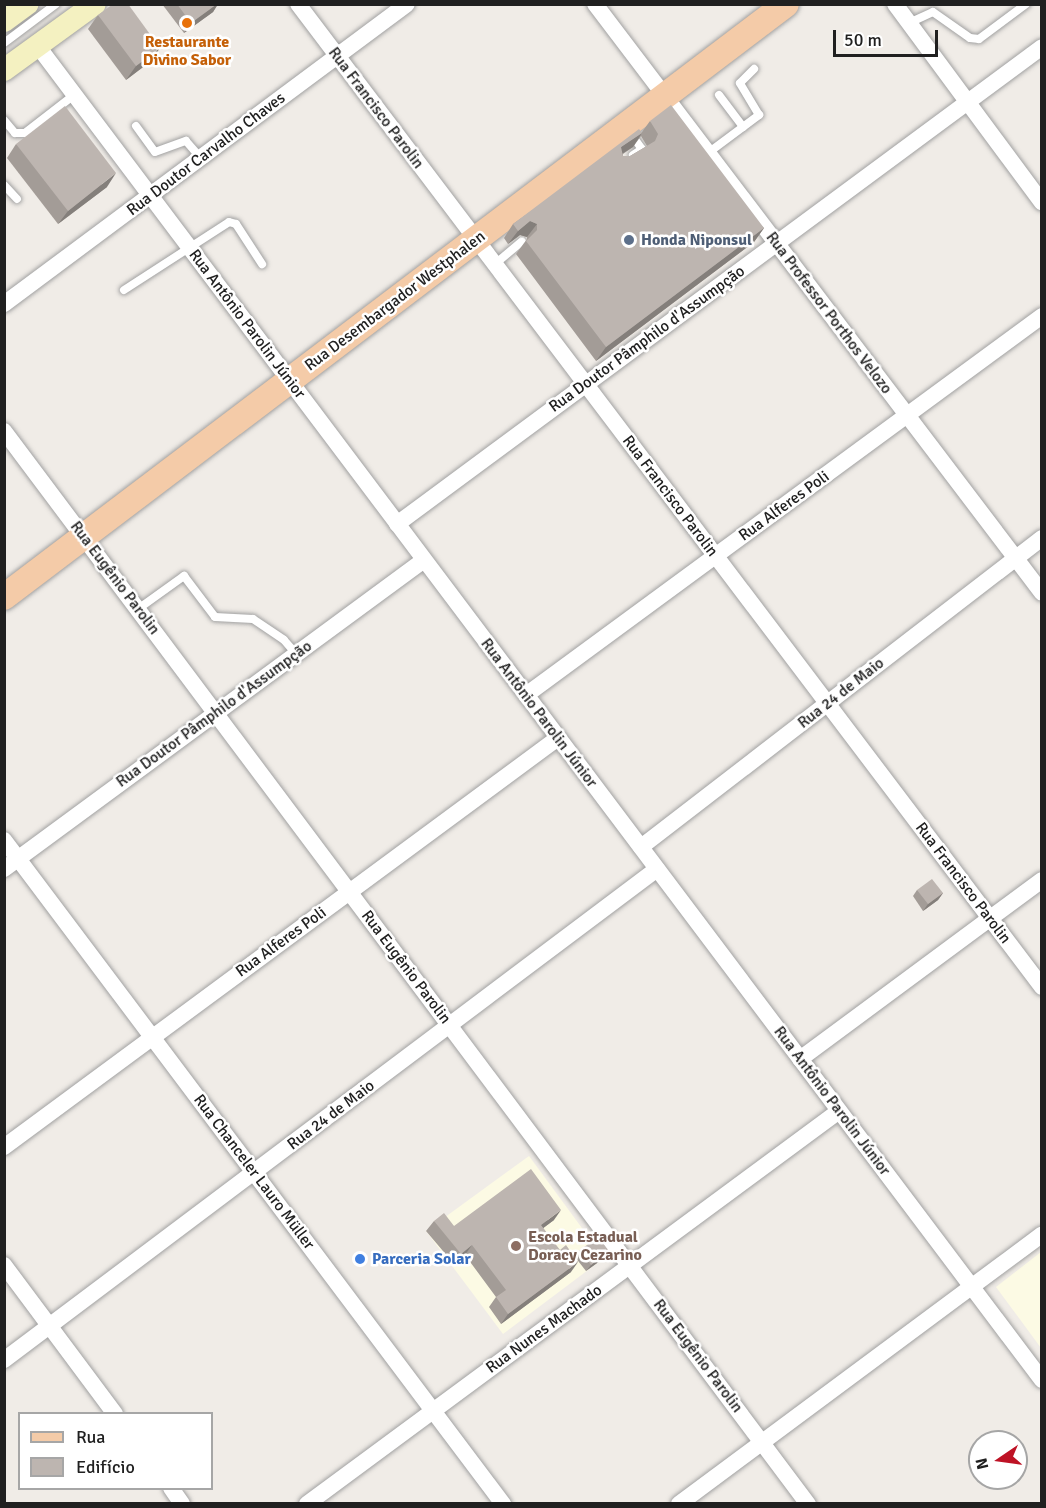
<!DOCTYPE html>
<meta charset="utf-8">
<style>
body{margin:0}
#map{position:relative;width:1046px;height:1508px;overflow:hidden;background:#f0ece7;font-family:Signika,sans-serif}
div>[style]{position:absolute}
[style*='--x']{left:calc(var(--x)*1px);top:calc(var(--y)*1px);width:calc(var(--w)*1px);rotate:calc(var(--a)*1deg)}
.education>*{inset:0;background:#fcfae4}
.roads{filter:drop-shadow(0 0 2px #a1a1a1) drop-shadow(0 0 2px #a1a1a1)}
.lane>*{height:8px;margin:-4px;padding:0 4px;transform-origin:4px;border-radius:4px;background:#fff}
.street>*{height:16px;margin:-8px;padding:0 8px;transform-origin:8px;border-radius:8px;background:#fff}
.secondary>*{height:22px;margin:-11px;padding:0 11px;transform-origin:11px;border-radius:11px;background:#f4f1c1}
.primary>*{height:26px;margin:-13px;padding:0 13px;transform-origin:13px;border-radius:13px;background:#f4cba8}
.wall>*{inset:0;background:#a39c97}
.shaded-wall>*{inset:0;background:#847f7b}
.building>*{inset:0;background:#bdb5b0}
.dots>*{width:16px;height:16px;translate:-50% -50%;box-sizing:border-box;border:3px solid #fff;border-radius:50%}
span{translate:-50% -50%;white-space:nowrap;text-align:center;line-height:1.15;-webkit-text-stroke:5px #fff;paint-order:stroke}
.food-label{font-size:16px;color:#c56008;font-weight:700}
.street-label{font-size:16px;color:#202020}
.service-label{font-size:16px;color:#4e5e75;font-weight:700}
.left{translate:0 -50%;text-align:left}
.education-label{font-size:16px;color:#785e54;font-weight:700}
.shop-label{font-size:16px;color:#366cbe;font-weight:700}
.frame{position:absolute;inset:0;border:6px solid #202020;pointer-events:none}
.legend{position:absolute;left:18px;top:1412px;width:195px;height:78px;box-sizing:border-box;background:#fff;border:2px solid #a6a6a6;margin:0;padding:8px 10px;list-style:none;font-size:18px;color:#202020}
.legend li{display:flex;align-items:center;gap:12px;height:30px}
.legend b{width:30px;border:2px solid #a6a6a6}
.north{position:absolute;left:968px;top:1430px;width:60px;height:60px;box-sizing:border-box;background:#fff;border:2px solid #a6a6a6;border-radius:50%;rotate:257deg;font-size:16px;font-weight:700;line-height:24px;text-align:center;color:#202020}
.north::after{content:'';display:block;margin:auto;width:21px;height:27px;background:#be1225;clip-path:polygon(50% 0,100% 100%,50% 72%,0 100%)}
.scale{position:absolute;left:833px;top:30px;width:105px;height:27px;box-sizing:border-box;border:3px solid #202020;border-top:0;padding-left:8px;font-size:18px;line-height:21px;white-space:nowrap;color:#202020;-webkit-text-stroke:4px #fff;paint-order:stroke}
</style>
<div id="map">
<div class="education">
<div style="clip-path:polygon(529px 1156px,604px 1258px,503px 1334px,426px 1231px)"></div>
<div style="clip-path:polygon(1041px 1252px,1041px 1348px,996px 1287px)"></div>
</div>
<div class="roads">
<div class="lane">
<div style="--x:909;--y:23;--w:26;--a:-25"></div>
<div style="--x:933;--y:12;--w:45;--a:35.1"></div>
<div style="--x:970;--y:38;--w:9;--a:6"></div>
<div style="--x:979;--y:39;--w:59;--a:-36.7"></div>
<div style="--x:4;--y:43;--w:65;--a:-36.9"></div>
<div style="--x:719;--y:95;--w:40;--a:53"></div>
<div style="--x:4;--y:120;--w:17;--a:50"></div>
<div style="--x:15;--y:133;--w:10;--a:0"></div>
<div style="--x:25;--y:133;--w:62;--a:-37.8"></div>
<div style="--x:136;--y:126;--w:32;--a:54"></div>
<div style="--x:155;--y:152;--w:33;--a:-20"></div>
<div style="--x:186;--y:141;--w:23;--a:49"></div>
<div style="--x:631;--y:134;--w:19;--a:54"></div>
<div style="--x:642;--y:149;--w:11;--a:146"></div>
<div style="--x:708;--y:153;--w:64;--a:-36.7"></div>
<div style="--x:759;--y:115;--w:37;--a:-121"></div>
<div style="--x:740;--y:83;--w:20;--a:-45"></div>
<div style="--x:4;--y:185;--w:19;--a:47"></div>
<div style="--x:495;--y:264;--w:35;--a:-40"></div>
<div style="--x:124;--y:290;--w:125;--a:-32.9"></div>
<div style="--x:229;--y:222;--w:7;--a:16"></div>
<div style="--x:236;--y:224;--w:48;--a:57"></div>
<div style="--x:138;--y:609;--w:57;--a:-35.7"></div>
<div style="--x:184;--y:576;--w:51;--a:52.9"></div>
<div style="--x:215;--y:617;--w:38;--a:3"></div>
<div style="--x:253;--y:619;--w:37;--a:34"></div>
<div style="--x:284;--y:640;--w:18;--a:49"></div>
</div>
<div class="street">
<div style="--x:298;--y:4;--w:1233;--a:52.88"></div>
<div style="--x:595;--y:4;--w:739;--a:52.8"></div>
<div style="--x:895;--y:4;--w:247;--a:53.5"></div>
<div style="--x:37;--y:45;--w:1671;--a:53.03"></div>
<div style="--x:4;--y:304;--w:502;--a:-36.66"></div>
<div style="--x:4;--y:431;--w:1341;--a:53.16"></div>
<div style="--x:397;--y:524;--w:802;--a:-36.48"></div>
<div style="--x:526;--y:695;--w:640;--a:-36.3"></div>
<div style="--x:4;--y:840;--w:831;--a:53.07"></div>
<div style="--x:641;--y:847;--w:506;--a:-37.62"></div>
<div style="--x:4;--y:869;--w:521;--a:-36.34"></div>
<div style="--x:800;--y:1059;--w:301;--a:-36.5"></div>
<div style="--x:4;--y:1147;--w:689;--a:-36.44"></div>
<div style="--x:4;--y:1265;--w:186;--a:53.3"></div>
<div style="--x:4;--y:1360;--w:817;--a:-36.94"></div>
<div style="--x:171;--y:1488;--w:19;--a:55"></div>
<div style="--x:307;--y:1504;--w:661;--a:-36.45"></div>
<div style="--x:679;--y:1504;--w:452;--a:-36.6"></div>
</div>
<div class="secondary">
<div style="--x:4;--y:21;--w:29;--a:-36"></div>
<div style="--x:4;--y:70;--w:112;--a:-36"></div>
</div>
<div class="primary">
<div style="--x:4;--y:597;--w:981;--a:-37.17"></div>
</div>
</div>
<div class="wall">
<div style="clip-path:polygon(162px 4px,218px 4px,213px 12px,184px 33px)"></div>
<div style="clip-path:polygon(98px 15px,151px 61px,126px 80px,88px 29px)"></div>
<div style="clip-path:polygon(evenodd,650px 121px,764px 228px,754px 242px,596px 361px,516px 254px,527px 239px,527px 237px,520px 235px,508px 244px,504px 238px,513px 224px,642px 132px,650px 121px,641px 136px,647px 146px,630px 156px,623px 156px,623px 154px,633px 147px,641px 136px)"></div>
<div style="clip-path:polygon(16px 144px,107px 187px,58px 224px,7px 158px)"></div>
<div style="clip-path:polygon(917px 890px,943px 893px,938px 900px,923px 911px,913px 896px)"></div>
<div style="clip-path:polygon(554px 1220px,543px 1228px,571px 1272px,501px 1324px,489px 1307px,496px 1297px,465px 1255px,454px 1264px,426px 1231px,434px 1221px,454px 1226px)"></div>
<div style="clip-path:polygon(580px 1250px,604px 1258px,586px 1271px,575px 1257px)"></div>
</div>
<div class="shaded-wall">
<div style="clip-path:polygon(217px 4px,218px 4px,213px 12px,184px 33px,191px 23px)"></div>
<div style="clip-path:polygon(160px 48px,151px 61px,126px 80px,136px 66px)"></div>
<div style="clip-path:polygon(642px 133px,633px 147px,612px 160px,621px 147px)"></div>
<div style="clip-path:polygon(116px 173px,107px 187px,58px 224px,68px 211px)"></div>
<div style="clip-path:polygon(530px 221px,537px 224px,527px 237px,520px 235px,508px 244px,518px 231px)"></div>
<div style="clip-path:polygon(764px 228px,754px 242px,596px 361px,606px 347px)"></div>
<div style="clip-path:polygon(943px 893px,938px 900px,923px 911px,928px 904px)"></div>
<div style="clip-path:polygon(561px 1210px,554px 1220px,534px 1235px,541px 1225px)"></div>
<div style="clip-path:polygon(472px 1245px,465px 1255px,454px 1264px,461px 1254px)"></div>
<div style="clip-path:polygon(609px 1251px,604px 1258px,586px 1271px,591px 1265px)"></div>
<div style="clip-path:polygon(578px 1262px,571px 1272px,501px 1324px,508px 1314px)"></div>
</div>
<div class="building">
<div style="clip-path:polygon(113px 4px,128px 4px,160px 48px,136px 66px,98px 15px)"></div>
<div style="clip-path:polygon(177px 4px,217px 4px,191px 23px)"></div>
<div style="clip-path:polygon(671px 105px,764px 228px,606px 347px,526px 241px,537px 230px,537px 224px,530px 221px,518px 231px,513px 224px,639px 129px,642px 133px,621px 147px,623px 156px,630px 156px,655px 141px,658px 134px,650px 121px)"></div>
<div style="clip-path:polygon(65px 106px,116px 173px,68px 211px,16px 144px)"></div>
<div style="clip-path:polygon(932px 879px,943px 893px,928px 904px,917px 890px)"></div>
<div style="clip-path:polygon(531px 1169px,561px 1210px,541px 1225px,560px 1250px,566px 1245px,578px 1262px,508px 1314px,496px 1297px,506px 1290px,472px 1245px,461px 1254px,434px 1221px,444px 1213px,454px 1226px)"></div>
<div style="clip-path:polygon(598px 1237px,609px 1251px,591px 1265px,580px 1250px)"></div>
</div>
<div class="dots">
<div style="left:187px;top:23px;background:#e8710a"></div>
<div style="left:629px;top:240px;background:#5c6f8a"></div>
<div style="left:516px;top:1246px;background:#8d6e63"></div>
<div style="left:360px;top:1259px;background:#3f7fe0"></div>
</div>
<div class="food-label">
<span style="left:187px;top:51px">Restaurante<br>Divino Sabor</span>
</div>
<div class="street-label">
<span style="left:376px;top:108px;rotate:53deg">Rua Francisco Parolin</span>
<span style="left:206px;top:154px;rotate:-37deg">Rua Doutor Carvalho Chaves</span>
<span style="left:395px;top:301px;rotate:-37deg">Rua Desembargador Westphalen</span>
<span style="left:829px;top:313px;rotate:53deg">Rua Professor Porthos Velozo</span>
<span style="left:247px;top:324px;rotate:53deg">Rua Antônio Parolin Júnior</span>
<span style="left:647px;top:339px;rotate:-36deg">Rua Doutor Pâmphilo d'Assumpção</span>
<span style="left:670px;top:496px;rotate:53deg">Rua Francisco Parolin</span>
<span style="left:784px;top:506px;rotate:-36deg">Rua Alferes Poli</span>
<span style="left:115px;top:578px;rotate:53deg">Rua Eugênio Parolin</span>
<span style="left:841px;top:693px;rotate:-38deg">Rua 24 de Maio</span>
<span style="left:539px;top:713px;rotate:53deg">Rua Antônio Parolin Júnior</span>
<span style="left:214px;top:714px;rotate:-36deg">Rua Doutor Pâmphilo d'Assumpção</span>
<span style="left:963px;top:883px;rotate:53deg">Rua Francisco Parolin</span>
<span style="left:281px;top:942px;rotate:-36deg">Rua Alferes Poli</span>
<span style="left:406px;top:967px;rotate:53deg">Rua Eugênio Parolin</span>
<span style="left:832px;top:1101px;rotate:53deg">Rua Antônio Parolin Júnior</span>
<span style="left:331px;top:1115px;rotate:-37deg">Rua 24 de Maio</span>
<span style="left:254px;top:1172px;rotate:53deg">Rua Chanceler Lauro Müller</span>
<span style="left:544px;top:1329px;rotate:-36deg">Rua Nunes Machado</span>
<span style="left:698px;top:1356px;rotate:53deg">Rua Eugênio Parolin</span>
</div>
<div class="service-label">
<span class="left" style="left:641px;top:240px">Honda Niponsul</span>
</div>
<div class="education-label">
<span class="left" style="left:528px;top:1246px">Escola Estadual<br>Doracy Cezarino</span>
</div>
<div class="shop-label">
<span class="left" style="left:372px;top:1259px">Parceria Solar</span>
</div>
<div class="frame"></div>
<ul class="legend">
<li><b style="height:8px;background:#f4cba8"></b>Rua</li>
<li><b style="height:16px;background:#bdb5b0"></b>Edifício</li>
</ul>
<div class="north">N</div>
<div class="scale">50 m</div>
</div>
